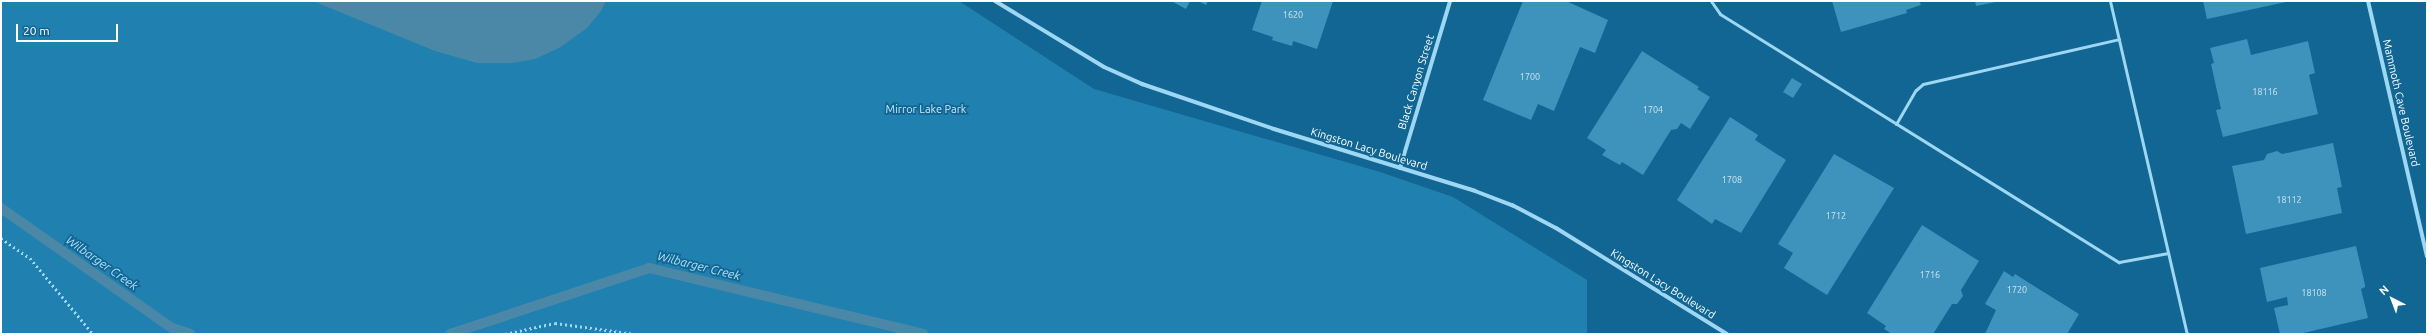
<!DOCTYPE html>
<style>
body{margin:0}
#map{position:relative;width:2428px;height:335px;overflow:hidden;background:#116693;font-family:Ubuntu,sans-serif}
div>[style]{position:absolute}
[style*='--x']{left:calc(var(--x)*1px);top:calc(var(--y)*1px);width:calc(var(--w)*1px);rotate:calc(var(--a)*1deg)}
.green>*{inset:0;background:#2080b0}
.water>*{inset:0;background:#4b88a7}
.stream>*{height:10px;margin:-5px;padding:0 5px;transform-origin:5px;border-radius:5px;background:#4b88a7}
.building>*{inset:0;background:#3e93bd}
.path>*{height:2.5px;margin-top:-1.25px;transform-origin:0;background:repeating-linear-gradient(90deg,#9ed7f3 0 2px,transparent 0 5px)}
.lane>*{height:3px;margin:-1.5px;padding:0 1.5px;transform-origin:1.5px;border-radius:1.5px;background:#9ed7f3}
.street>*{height:4px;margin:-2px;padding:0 2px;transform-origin:2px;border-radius:2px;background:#9ed7f3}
span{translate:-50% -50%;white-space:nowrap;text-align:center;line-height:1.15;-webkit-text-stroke:3.5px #116693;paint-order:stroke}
.number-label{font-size:9px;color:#cfe4ee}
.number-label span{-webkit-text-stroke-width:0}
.street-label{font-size:11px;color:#fff}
.park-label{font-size:11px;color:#c6ebfd}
.water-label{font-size:12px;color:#aee2fa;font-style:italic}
.frame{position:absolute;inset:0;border:2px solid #fff;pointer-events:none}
.north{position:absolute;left:2372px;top:279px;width:40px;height:40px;-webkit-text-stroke:3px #116693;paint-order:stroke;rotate:318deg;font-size:11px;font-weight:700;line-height:16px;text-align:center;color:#fff}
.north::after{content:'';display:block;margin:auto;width:14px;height:18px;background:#fff;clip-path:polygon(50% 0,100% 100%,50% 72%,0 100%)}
.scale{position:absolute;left:16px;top:24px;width:102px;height:18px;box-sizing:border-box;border:2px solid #fff;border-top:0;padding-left:5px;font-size:12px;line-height:14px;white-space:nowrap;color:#fff;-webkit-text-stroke:3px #116693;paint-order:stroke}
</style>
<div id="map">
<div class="green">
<div style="clip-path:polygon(1px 1px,959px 1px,1094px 89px,1380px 172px,1453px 197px,1587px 280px,1587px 334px,1px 334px)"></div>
</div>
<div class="water">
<div style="clip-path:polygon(313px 1px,606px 1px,601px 11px,587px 28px,559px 48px,535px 59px,512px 63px,477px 63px,435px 51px)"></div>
</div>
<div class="stream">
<div style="--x:1;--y:208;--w:209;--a:35.1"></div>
<div style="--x:172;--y:328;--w:19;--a:18"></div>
<div style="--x:450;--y:334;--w:210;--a:-18.3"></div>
<div style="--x:649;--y:268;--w:282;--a:13.5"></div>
</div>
<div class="building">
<div style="clip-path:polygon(1171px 1px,1190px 1px,1186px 9px)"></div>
<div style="clip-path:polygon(1198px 1px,1208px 1px,1206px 5px)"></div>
<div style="clip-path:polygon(1262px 1px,1333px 1px,1317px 49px,1293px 41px,1292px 46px,1272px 40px,1273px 37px,1252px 30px)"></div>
<div style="clip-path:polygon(1523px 1px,1566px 1px,1608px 20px,1595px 53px,1580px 47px,1554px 111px,1538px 104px,1531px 120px,1483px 100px)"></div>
<div style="clip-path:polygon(1832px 1px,1919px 1px,1921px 5px,1906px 10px,1907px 13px,1841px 32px)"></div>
<div style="clip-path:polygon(1975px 1px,1996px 1px,1996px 2px,1976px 6px)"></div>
<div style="clip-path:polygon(2203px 1px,2286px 1px,2286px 2px,2207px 19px)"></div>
<div style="clip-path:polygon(2247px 39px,2251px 55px,2308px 41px,2315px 73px,2309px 75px,2318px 114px,2223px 137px,2216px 110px,2221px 109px,2211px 64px,2214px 63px,2210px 48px)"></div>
<div style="clip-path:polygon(1642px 51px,1699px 87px,1697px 89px,1710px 97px,1690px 129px,1681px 123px,1677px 129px,1671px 130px,1643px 175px,1622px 162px,1620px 165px,1602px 155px,1606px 150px,1587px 138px)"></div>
<div style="clip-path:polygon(1792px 78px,1802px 84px,1793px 98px,1783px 92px)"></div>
<div style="clip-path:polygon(1730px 117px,1758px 135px,1755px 140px,1786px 160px,1741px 233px,1715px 219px,1712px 224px,1677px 200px)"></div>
<div style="clip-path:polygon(2333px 143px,2342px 187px,2337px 188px,2342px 213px,2246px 234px,2232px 166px,2264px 160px,2267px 154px,2277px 151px,2282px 154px)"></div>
<div style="clip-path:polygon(1834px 154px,1894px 188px,1827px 295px,1784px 268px,1793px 253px,1778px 244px)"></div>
<div style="clip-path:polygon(1922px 225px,1979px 261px,1961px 290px,1963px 296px,1957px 304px,1952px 304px,1933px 334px,1892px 334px,1884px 329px,1886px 326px,1867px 313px)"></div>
<div style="clip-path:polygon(2356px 246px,2365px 285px,2365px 287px,2361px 289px,2368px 318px,2299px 334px,2280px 334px,2274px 308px,2288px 305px,2287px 297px,2267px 302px,2260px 268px)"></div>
<div style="clip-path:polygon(2004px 271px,2013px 277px,2015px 274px,2079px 314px,2067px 334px,1985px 334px,1996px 310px,1985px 304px)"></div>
</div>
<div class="path">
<div style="--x:1;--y:238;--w:35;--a:35"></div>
<div style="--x:30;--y:258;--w:99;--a:50.3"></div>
<div style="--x:505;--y:334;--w:51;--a:-12.4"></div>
<div style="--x:555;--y:323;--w:81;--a:7.8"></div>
</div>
<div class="lane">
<div style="--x:1711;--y:1;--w:16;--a:55"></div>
<div style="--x:1720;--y:14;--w:470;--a:31.9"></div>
<div style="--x:2119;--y:262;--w:50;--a:-10.4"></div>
<div style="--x:2110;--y:1;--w:342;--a:77"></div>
<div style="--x:1896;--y:124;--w:39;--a:-60"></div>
<div style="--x:1916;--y:90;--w:9;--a:-41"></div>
<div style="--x:1923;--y:84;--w:201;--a:-12.9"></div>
</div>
<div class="street">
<div style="--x:995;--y:1;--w:127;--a:31.2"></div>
<div style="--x:1104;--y:67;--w:42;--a:24.1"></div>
<div style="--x:1142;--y:84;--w:139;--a:18.8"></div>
<div style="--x:1274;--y:129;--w:210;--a:17.1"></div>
<div style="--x:1475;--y:191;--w:40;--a:21"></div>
<div style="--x:1512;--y:205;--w:50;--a:27.6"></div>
<div style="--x:1556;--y:228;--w:201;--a:31.8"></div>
<div style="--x:2368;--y:1;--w:262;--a:77"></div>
<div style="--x:1400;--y:168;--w:174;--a:-73.3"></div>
</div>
<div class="number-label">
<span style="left:1293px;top:15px">1620</span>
<span style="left:1530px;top:77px">1700</span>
<span style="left:2265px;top:92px">18116</span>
<span style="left:1653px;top:110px">1704</span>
<span style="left:1732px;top:180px">1708</span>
<span style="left:2289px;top:200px">18112</span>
<span style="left:1836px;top:216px">1712</span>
<span style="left:1930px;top:275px">1716</span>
<span style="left:2017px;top:290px">1720</span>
<span style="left:2314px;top:293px">18108</span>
</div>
<div class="street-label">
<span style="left:1416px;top:82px;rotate:-73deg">Black Canyon Street</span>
<span style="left:2401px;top:103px;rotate:77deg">Mammoth Cave Boulevard</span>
<span style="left:1369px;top:149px;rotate:17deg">Kingston Lacy Boulevard</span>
<span style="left:1663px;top:284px;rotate:32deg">Kingston Lacy Boulevard</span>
</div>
<div class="park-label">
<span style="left:926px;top:109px">Mirror Lake Park</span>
</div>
<div class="water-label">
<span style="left:102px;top:263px;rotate:35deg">Wilbarger Creek</span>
<span style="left:699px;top:266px;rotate:14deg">Wilbarger Creek</span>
</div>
<div class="frame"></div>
<div class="north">N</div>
<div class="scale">20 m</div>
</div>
